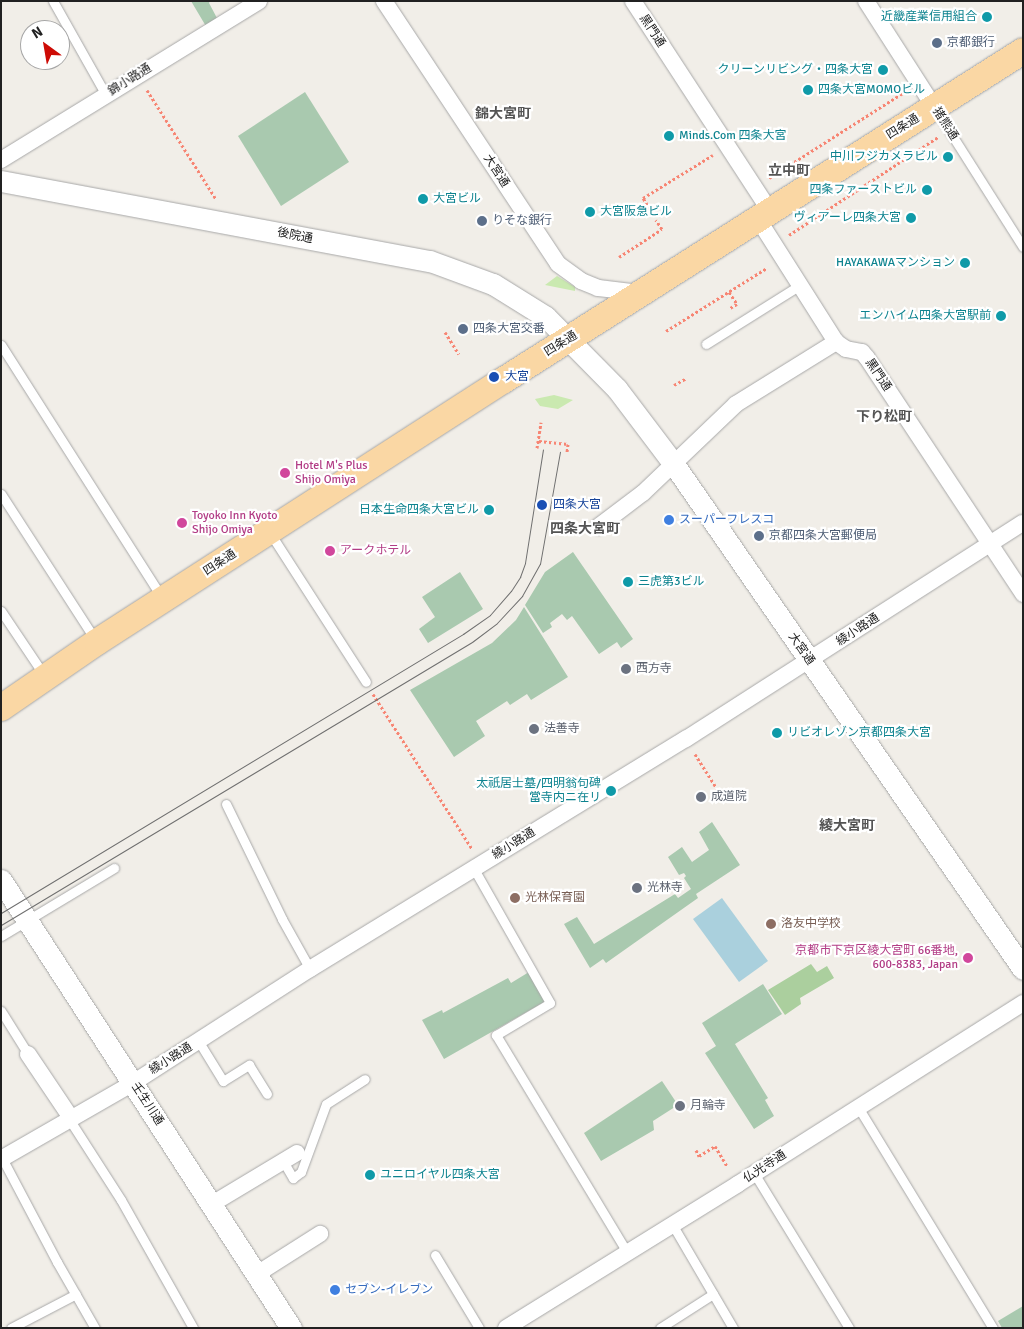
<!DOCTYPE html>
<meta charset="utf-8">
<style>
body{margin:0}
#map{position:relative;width:1024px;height:1329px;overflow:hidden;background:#f1eee8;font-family:Signika,"Noto Sans JP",sans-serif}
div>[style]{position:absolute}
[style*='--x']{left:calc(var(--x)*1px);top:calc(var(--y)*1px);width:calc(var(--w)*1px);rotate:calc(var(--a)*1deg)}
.grass>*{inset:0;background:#cae9b0}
.forest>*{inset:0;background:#abcf9e}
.cemetery>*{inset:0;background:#a9c9af}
.water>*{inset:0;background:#aad0dd}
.path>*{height:3px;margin-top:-1.5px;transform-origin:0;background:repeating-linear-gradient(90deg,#f78573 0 2.5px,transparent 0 5px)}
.roads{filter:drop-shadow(0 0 1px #a8a8a8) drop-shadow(0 0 1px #a8a8a8)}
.service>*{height:9px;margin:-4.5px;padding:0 4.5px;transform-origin:4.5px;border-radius:4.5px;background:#fff}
.minor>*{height:16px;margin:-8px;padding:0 8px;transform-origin:8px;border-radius:8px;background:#fff}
.tertiary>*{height:21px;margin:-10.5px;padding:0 10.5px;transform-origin:10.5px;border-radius:10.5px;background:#fff}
.primary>*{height:26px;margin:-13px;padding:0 13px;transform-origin:13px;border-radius:13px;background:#fad7a4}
.tram>*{height:1px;margin:-0.5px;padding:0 0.5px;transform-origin:0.5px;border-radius:0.5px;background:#6f6f6f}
.dots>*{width:14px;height:14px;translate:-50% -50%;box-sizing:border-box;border:2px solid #fff;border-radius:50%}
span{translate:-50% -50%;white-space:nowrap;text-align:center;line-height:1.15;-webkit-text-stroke:4.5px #fff;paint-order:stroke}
.culture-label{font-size:12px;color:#0d838f}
.right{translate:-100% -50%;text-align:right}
.left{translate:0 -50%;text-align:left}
.street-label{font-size:12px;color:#212121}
.service-label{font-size:12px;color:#4e5e75}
.transit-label{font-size:12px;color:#164399}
.hotel-label{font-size:12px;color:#b23c85}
.shop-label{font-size:12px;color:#366cbe}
.worship-label{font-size:12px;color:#5b616d}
.education-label{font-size:12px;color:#785e54}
.neighbourhood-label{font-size:14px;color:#545454;font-weight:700}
.frame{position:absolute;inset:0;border:2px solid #212121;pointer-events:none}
.north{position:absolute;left:20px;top:20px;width:50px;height:50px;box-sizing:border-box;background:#fff;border:1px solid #a6a6a6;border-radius:50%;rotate:328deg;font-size:14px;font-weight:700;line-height:20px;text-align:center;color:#212121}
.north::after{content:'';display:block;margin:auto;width:18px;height:22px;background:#cd0b05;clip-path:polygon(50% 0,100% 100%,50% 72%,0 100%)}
</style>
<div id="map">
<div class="grass">
<div style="clip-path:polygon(557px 276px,575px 287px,575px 291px,545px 285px)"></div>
<div style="clip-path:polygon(554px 395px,573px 400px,558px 409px,540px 406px,535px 399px)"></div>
</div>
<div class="forest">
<div style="clip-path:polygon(811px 964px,817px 972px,827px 966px,834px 978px,800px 998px,801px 1004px,785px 1015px,768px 990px)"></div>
</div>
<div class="cemetery">
<div style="clip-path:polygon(191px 1px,210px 1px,209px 3px,218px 20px,207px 28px)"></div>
<div style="clip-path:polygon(305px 92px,349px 162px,281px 206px,238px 136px)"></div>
<div style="clip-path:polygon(573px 552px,633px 639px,621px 648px,617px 642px,599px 654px,572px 616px,567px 620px,562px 614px,550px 623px,552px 627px,543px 633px,525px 605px,545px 572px)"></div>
<div style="clip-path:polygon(460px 572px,483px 609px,428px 643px,419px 629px,435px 617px,422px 597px)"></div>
<div style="clip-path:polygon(524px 607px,568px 677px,531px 700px,527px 694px,510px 705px,507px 701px,476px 721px,485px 736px,454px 757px,410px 690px,492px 643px,516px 620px)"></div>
<div style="clip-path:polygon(712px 822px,740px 865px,696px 894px,698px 898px,606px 963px,603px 959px,590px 968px,564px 924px,577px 917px,594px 944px,675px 894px,678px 898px,691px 889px,684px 878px,686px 876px,684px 873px,679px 875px,668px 857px,682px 847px,692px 862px,709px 850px,699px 832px)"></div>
<div style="clip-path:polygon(529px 972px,546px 1001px,444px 1059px,422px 1020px,442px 1010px,443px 1013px,508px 978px,511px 983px)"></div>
<div style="clip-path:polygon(763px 984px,782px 1014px,735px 1044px,768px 1098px,765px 1100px,774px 1116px,754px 1129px,705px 1053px,716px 1046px,702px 1023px)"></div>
<div style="clip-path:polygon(662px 1081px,678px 1105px,653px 1121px,654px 1130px,601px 1161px,584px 1133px)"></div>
<div style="clip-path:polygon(1023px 1306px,1023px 1328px,1002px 1328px,998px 1321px)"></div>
</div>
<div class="water">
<div style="clip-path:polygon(722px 898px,768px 961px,739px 982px,693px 919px)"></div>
</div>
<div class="path">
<div style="--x:147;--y:90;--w:129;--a:57.7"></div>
<div style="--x:769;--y:178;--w:159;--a:-32.4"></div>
<div style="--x:650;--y:209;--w:13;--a:-122"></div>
<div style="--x:643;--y:198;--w:82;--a:-31.6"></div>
<div style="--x:789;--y:235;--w:178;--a:-33.3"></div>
<div style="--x:619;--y:257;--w:51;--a:-33.1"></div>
<div style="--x:662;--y:229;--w:11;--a:-124"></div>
<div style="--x:729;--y:292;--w:14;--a:56"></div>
<div style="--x:737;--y:304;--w:8;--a:150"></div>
<div style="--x:666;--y:331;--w:119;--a:-32"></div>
<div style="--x:445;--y:332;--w:26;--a:58"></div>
<div style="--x:674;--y:385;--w:13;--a:-29"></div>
<div style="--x:539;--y:441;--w:29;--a:6"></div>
<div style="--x:568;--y:444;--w:8;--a:97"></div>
<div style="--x:537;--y:448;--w:26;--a:-81"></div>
<div style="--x:373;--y:694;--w:184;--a:57.4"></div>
<div style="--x:695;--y:754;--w:45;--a:57.7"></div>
<div style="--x:719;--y:792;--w:2;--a:153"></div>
<div style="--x:696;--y:1150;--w:7;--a:63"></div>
<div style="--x:699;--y:1156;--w:19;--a:-32"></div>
<div style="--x:715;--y:1146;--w:23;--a:59"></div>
</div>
<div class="roads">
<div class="service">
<div style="--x:53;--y:1;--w:108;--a:60.6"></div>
<div style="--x:936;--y:110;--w:162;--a:57.6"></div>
<div style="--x:706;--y:344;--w:111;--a:-32.1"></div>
<div style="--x:1;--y:345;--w:300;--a:57.5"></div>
<div style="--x:1;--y:494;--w:175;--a:57.1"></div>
<div style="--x:270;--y:533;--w:177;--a:57.2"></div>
<div style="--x:1;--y:611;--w:77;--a:56.1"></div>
<div style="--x:226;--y:804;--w:128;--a:64"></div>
<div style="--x:282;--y:919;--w:57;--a:60.8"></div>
<div style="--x:474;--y:869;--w:154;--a:60.4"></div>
<div style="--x:550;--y:1003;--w:63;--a:149.3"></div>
<div style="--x:496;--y:1035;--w:253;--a:58.9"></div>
<div style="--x:1;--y:936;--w:132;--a:-31"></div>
<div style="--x:1;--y:1011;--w:51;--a:57.9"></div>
<div style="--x:199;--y:1042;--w:46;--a:58.4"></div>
<div style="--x:223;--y:1081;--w:31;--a:-32"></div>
<div style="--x:249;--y:1065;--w:34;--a:58"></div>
<div style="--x:858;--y:1107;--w:259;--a:58.6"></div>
<div style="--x:69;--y:1119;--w:96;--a:57.3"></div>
<div style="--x:121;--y:1200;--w:147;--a:60.6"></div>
<div style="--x:2;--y:1158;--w:118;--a:62.1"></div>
<div style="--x:57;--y:1262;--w:76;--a:60.1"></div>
<div style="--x:283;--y:1161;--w:20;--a:60"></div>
<div style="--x:293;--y:1178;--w:10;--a:-37"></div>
<div style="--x:301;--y:1172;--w:72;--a:-69.8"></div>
<div style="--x:326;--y:1104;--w:46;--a:-32.7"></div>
<div style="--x:754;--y:1173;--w:182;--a:58.5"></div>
<div style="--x:672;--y:1224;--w:121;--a:59.6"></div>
<div style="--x:435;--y:1255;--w:85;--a:58.9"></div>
<div style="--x:11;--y:1328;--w:73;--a:-27.6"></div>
<div style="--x:660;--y:1328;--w:63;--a:-32.7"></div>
</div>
<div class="minor">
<div style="--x:384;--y:1;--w:315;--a:56.5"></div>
<div style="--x:558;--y:264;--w:29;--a:36"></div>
<div style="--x:581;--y:281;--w:18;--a:22"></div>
<div style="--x:598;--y:288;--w:42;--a:6.8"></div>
<div style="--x:633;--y:1;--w:251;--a:56.9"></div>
<div style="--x:866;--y:1;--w:126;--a:57.3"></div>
<div style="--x:1;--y:160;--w:303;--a:-31.6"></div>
<div style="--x:758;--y:219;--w:146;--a:57.6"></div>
<div style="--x:836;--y:342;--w:12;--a:35"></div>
<div style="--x:846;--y:349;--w:16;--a:11"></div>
<div style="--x:862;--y:352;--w:8;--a:50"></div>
<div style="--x:867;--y:358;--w:283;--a:56.5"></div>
<div style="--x:598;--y:527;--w:56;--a:-37.1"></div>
<div style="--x:643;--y:493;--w:129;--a:-43.7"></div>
<div style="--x:736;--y:404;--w:118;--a:-31.8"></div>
<div style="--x:28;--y:1054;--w:77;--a:56.1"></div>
<div style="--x:1;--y:1159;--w:152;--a:-29.9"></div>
<div style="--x:133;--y:1083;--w:211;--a:-32.8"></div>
<div style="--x:310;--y:969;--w:441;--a:-31.5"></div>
<div style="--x:686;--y:739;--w:400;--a:-32.7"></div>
<div style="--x:212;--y:1204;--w:99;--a:-31"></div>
<div style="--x:257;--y:1274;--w:75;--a:-32.4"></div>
<div style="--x:506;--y:1328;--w:273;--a:-31.8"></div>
<div style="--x:738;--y:1184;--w:338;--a:-32.4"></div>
</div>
<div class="tertiary">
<div style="--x:1;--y:181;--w:436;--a:10.6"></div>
<div style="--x:430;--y:261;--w:67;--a:20.1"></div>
<div style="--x:493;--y:284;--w:62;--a:31.9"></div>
<div style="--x:546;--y:317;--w:101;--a:45.4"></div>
<div style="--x:617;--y:389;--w:93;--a:52.9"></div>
<div style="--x:673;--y:463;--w:615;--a:55.33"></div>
<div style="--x:1;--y:880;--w:534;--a:57.08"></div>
</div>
<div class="primary">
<div style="--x:1;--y:708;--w:116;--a:-34.5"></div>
<div style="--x:97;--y:642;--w:484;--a:-32.8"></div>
<div style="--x:504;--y:380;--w:614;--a:-32.37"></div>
</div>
</div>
<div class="tram">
<div style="--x:1;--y:913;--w:540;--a:-31.13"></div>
<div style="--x:463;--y:634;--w:33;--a:-35"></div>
<div style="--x:490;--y:615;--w:32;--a:-49"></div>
<div style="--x:511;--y:591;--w:17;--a:-57"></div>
<div style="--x:520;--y:577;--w:15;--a:-70"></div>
<div style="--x:525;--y:563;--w:115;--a:-81"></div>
<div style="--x:1;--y:925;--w:549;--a:-31"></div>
<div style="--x:472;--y:642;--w:31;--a:-37"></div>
<div style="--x:497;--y:623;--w:37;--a:-47"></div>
<div style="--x:522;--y:596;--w:37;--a:-61"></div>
<div style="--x:540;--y:564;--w:114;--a:-79.9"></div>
</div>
<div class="dots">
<div style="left:987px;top:17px;background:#0f9aa8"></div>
<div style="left:937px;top:43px;background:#5c6f8a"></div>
<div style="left:883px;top:70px;background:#0f9aa8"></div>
<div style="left:808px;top:90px;background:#0f9aa8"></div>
<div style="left:669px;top:136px;background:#0f9aa8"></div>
<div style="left:948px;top:157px;background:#0f9aa8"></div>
<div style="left:927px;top:190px;background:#0f9aa8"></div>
<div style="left:423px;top:199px;background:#0f9aa8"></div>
<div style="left:590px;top:212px;background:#0f9aa8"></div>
<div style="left:911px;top:218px;background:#0f9aa8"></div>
<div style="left:482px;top:221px;background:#5c6f8a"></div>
<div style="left:965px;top:263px;background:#0f9aa8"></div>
<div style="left:1001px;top:316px;background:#0f9aa8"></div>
<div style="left:463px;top:329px;background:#5c6f8a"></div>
<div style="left:494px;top:377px;background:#1a4fb4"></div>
<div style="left:285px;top:473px;background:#d1479c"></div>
<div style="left:542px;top:505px;background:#1a4fb4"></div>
<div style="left:489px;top:510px;background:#0f9aa8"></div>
<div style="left:669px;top:520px;background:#3f7fe0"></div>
<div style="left:182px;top:523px;background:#d1479c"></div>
<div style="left:759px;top:536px;background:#5c6f8a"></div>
<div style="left:330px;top:551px;background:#d1479c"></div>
<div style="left:628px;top:582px;background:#0f9aa8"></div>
<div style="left:626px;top:669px;background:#6b7280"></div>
<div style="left:534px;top:729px;background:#6b7280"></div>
<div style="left:777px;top:733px;background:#0f9aa8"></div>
<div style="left:611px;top:791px;background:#0f9aa8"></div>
<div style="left:701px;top:797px;background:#6b7280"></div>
<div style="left:637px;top:888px;background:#6b7280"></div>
<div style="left:515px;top:898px;background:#8d6e63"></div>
<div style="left:771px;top:924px;background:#8d6e63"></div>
<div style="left:968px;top:958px;background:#d1479c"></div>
<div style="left:680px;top:1106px;background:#6b7280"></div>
<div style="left:370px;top:1175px;background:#0f9aa8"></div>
<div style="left:335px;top:1290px;background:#3f7fe0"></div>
</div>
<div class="culture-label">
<span class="right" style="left:977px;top:17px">近畿産業信用組合</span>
<span class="right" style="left:873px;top:70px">クリーンリビング・四条大宮</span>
<span class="left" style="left:818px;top:90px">四条大宮MOMOビル</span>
<span class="left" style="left:679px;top:136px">Minds.Com 四条大宮</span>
<span class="right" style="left:938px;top:157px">中川フジカメラビル</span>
<span class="right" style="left:917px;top:190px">四条ファーストビル</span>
<span class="left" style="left:433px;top:199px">大宮ビル</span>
<span class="left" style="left:600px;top:212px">大宮阪急ビル</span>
<span class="right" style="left:901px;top:218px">ヴィアーレ四条大宮</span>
<span class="right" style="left:955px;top:263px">HAYAKAWAマンション</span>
<span class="right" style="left:991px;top:316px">エンハイム四条大宮駅前</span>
<span class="right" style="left:479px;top:510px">日本生命四条大宮ビル</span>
<span class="left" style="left:638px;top:582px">三虎第3ビル</span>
<span class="left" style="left:787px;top:733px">リビオレゾン京都四条大宮</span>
<span class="right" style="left:601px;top:791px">太祇居士墓/四明翁句碑<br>當寺内ニ在リ</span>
<span class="left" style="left:380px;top:1175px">ユニロイヤル四条大宮</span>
</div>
<div class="street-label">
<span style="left:652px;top:31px;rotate:57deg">黒門通</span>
<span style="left:130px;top:80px;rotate:-32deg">錦小路通</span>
<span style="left:945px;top:124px;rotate:57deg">猪熊通</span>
<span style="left:903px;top:127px;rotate:-32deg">四条通</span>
<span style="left:496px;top:171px;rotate:57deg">大宮通</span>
<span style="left:295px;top:236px;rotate:11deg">後院通</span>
<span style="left:561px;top:344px;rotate:-32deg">四条通</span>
<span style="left:878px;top:375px;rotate:56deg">黒門通</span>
<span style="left:220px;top:563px;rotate:-33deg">四条通</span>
<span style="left:858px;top:630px;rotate:-33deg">綾小路通</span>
<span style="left:801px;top:649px;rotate:55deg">大宮通</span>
<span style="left:514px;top:844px;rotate:-32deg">綾小路通</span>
<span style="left:171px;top:1059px;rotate:-32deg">綾小路通</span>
<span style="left:147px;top:1104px;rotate:57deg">壬生川通</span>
<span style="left:765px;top:1167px;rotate:-33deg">仏光寺通</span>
</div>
<div class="service-label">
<span class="left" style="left:947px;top:43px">京都銀行</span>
<span class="left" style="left:492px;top:221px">りそな銀行</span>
<span class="left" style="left:473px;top:329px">四条大宮交番</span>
<span class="left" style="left:769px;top:536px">京都四条大宮郵便局</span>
</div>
<div class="transit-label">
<span class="left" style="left:505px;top:377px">大宮</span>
<span class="left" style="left:553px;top:505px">四条大宮</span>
</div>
<div class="hotel-label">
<span class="left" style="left:295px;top:473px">Hotel M's Plus<br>Shijo Omiya</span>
<span class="left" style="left:192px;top:523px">Toyoko Inn Kyoto<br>Shijo Omiya</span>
<span class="left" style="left:340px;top:551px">アークホテル</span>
<span class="right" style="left:958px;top:958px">京都市下京区綾大宮町 66番地,<br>600-8383, Japan</span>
</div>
<div class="shop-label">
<span class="left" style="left:679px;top:520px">スーパーフレスコ</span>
<span class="left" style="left:345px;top:1290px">セブン-イレブン</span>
</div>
<div class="worship-label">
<span class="left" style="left:636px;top:669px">西方寺</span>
<span class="left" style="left:544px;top:729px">法善寺</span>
<span class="left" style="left:711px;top:797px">成道院</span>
<span class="left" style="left:647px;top:888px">光林寺</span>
<span class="left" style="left:690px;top:1106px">月輪寺</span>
</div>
<div class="education-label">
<span class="left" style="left:525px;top:898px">光林保育園</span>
<span class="left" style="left:781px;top:924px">洛友中学校</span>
</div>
<div class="neighbourhood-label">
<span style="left:503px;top:114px">錦大宮町</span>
<span style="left:789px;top:171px">立中町</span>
<span style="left:884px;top:417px">下り松町</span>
<span style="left:585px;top:529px">四条大宮町</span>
<span style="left:847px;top:826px">綾大宮町</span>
</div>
<div class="frame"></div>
<div class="north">N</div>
</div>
